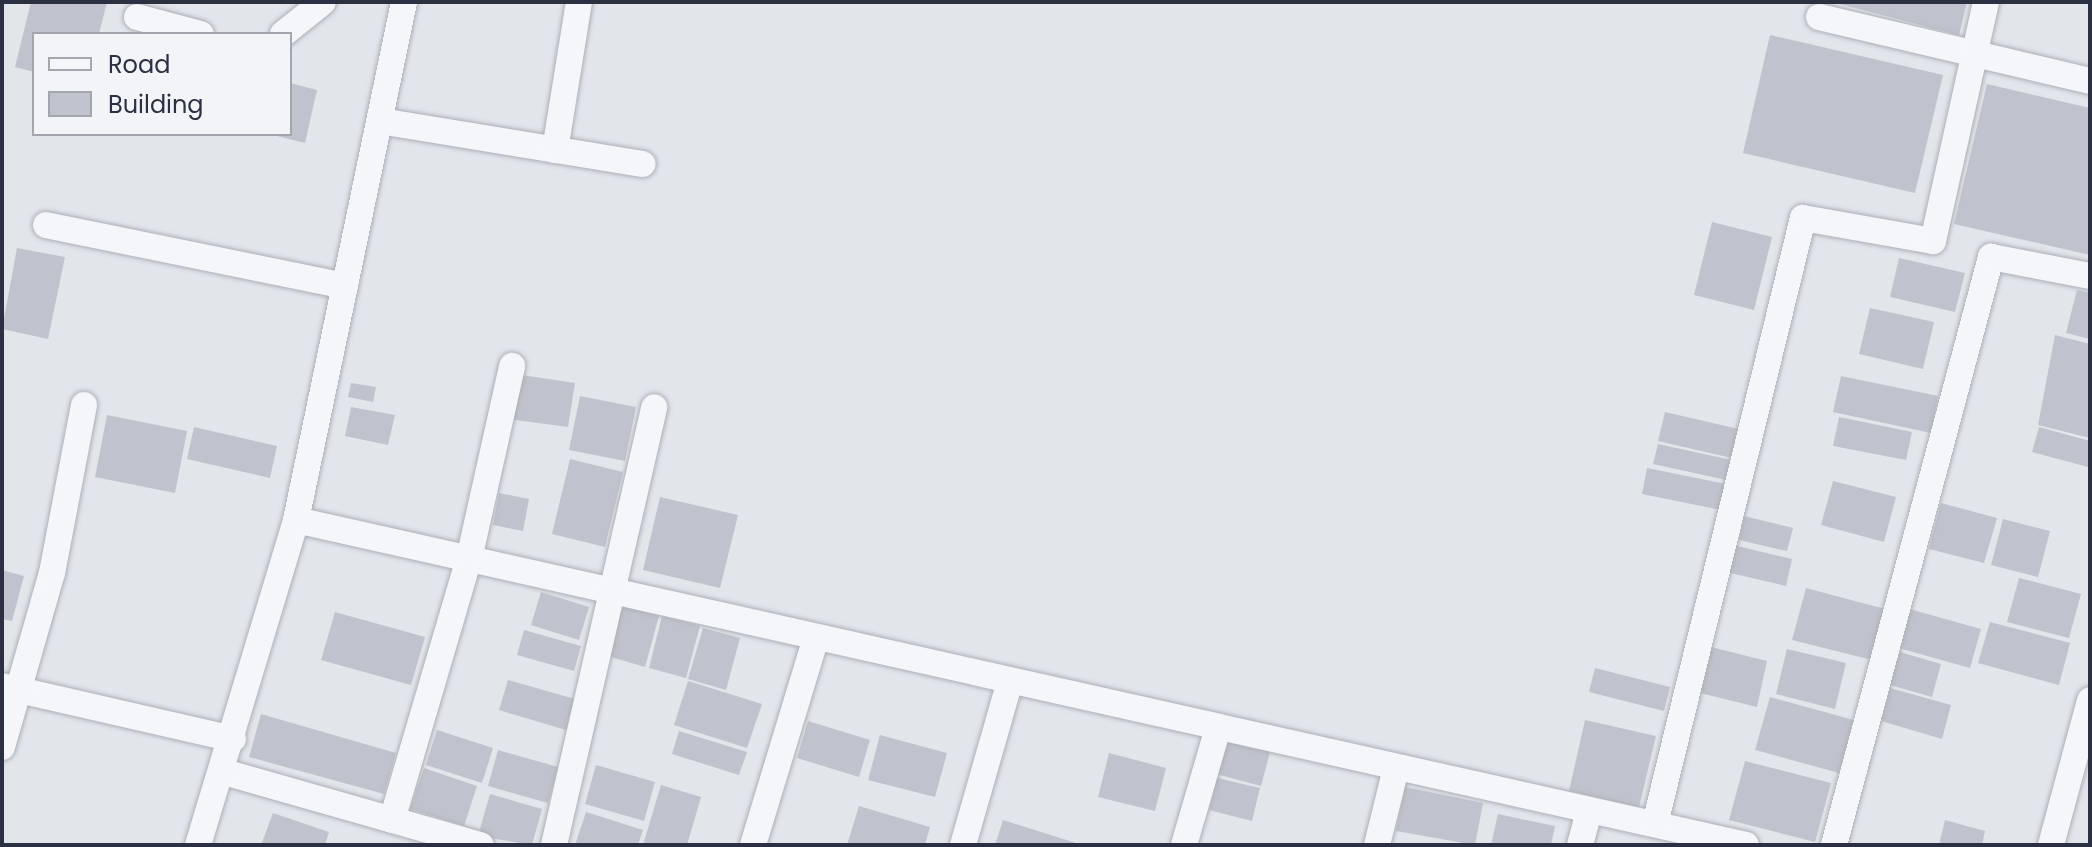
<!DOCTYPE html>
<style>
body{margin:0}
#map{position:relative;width:2092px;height:847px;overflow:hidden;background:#e2e5ea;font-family:Poppins,sans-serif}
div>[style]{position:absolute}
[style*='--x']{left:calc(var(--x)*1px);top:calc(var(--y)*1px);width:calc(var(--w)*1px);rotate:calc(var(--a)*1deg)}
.building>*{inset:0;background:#c0c3cd}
.roads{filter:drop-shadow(0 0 2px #abafb8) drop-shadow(0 0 2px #abafb8)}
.street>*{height:26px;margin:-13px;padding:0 13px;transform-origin:13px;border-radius:13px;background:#f5f6f9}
span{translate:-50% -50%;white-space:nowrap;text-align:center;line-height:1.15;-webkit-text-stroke:6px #f2f4f8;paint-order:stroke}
.frame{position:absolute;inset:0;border:4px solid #2b3042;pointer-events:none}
.legend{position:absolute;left:32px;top:32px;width:260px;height:104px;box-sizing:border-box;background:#f2f4f8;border:2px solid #a2a6af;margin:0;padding:10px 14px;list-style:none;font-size:24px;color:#2b3042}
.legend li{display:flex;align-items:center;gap:16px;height:40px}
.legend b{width:40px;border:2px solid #a2a6af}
</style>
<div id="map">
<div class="building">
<div style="clip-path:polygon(31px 2px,107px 2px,99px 34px,34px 34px,34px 72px,15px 67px)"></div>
<div style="clip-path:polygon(1832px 2px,1967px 2px,1959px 35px)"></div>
<div style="clip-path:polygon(1770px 35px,1943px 75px,1915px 193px,1743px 153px)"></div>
<div style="clip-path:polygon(290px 83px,317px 90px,305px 143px,273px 135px,290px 134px)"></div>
<div style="clip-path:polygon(1987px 84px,2090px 108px,2090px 255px,1954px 224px)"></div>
<div style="clip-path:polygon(1712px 222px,1772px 237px,1754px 310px,1694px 295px)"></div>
<div style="clip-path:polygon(17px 248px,65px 257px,48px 339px,2px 329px)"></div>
<div style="clip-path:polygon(1899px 258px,1965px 273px,1955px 312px,1890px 297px)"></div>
<div style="clip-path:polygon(2077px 290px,2090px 293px,2090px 339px,2066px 333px)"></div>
<div style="clip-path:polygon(1870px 308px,1934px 322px,1923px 369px,1859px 354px)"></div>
<div style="clip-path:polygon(2055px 335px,2090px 344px,2090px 438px,2038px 425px)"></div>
<div style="clip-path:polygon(515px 374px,575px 383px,568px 427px,508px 419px)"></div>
<div style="clip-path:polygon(1841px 376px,1938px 396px,1931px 433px,1833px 412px)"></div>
<div style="clip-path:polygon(351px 383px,376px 387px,373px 402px,348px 397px)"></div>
<div style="clip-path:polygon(580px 396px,636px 407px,625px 461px,569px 450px)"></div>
<div style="clip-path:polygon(351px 407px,395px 415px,388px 445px,345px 436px)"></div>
<div style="clip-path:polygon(1665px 412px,1743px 430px,1736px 459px,1658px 441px)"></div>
<div style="clip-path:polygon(107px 415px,187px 431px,175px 493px,95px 477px)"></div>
<div style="clip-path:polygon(1839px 417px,1912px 432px,1906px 460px,1833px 446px)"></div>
<div style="clip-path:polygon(194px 427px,277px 446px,270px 478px,187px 459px)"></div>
<div style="clip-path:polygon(2039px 427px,2090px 441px,2088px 467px,2032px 452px)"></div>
<div style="clip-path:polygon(1658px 444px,1736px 461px,1731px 481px,1653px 464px)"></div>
<div style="clip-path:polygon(570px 459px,623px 472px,605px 547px,552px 534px)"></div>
<div style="clip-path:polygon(1647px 468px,1726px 484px,1721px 510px,1642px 494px)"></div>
<div style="clip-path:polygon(1833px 481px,1896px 497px,1884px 542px,1821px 525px)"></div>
<div style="clip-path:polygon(499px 493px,529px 499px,523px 531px,493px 525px)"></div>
<div style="clip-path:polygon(660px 497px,738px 515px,720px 588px,643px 570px)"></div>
<div style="clip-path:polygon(1941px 503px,1997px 518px,1984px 563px,1929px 549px)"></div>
<div style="clip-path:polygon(1744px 516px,1793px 528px,1787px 551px,1739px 540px)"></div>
<div style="clip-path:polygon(2003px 519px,2050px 531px,2038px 577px,1991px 565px)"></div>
<div style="clip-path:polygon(1733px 545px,1792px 559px,1786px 586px,1726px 572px)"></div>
<div style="clip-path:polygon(2px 570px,24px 576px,12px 621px,2px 619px)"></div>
<div style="clip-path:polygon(2019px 578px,2081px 594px,2069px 638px,2007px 622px)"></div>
<div style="clip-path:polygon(1806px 588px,1885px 609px,1872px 660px,1792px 640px)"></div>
<div style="clip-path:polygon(541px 592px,589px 607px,579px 640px,531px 625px)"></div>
<div style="clip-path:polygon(618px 605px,659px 616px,645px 667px,604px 655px)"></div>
<div style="clip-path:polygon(1906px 608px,1981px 629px,1970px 668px,1895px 647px)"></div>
<div style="clip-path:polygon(335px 612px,425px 637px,411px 685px,321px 660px)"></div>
<div style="clip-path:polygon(662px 616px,700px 626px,686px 678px,649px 668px)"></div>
<div style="clip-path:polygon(1990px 622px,2070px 643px,2059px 685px,1978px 663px)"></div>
<div style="clip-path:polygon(703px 628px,740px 638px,726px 690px,688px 679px)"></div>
<div style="clip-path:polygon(524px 630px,581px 646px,574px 671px,517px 655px)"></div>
<div style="clip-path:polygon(1703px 645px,1767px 661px,1757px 707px,1692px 691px)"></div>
<div style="clip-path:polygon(1787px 649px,1846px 663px,1835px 709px,1776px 694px)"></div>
<div style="clip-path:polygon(1893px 650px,1941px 664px,1932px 697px,1883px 683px)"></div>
<div style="clip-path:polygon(1595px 668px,1670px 687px,1664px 711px,1589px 692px)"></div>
<div style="clip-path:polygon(508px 680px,575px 699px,566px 730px,499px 710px)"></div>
<div style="clip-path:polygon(688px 681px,762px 704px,747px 748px,674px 725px)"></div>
<div style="clip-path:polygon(1890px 688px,1951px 705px,1942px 739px,1881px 721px)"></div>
<div style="clip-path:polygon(1770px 697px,1854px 720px,1839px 773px,1755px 750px)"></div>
<div style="clip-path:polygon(261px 714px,396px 753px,384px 794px,249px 757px)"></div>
<div style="clip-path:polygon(1585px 720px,1656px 736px,1639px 807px,1569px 791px)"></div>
<div style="clip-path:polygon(808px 721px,870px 740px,859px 777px,797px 758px)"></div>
<div style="clip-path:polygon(437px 730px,493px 748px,482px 783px,426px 765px)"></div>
<div style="clip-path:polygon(679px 731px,747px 752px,739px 775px,672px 754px)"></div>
<div style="clip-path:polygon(880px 735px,947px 753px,935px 797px,868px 780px)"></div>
<div style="clip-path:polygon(1224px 741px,1270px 752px,1261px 786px,1216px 774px)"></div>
<div style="clip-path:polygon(498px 750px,558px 767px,548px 803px,488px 786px)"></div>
<div style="clip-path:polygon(1109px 753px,1166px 768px,1155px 811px,1098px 797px)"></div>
<div style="clip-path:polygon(1745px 761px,1831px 783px,1815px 842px,1729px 820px)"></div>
<div style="clip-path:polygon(596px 765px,655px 782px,644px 821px,585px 804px)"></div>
<div style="clip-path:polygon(424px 768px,477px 786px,464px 826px,410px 809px)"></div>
<div style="clip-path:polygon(1217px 778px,1260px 788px,1252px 821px,1209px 810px)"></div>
<div style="clip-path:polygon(661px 785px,701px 797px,687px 845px,643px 845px)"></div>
<div style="clip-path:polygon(1405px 787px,1483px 803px,1475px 845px,1396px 831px)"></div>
<div style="clip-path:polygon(490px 794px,542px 809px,532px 845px,478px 836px)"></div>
<div style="clip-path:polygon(859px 806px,930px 827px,925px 845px,847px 845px)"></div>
<div style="clip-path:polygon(586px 812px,643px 830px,638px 845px,575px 845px)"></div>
<div style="clip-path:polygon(273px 813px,329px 832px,325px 845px,261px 845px)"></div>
<div style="clip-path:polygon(1498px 814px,1555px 826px,1551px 845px,1491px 845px)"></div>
<div style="clip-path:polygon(1003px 820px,1079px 844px,1079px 845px,995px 845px)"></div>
<div style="clip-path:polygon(1945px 820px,1985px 831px,1982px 845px,1939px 845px)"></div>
</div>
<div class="roads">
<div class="street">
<div style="--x:137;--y:17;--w:66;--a:14.9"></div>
<div style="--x:1819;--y:17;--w:278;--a:13.3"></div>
<div style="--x:283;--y:34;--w:51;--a:-38.7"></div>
<div style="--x:380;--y:121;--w:266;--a:9.3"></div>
<div style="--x:555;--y:150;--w:150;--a:-80.8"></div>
<div style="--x:46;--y:225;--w:305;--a:11.5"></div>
<div style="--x:296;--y:520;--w:1486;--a:12.63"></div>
<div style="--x:2;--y:686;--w:237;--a:12.9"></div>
<div style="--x:2;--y:747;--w:181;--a:-74"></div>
<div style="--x:52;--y:573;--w:171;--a:-79.2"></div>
<div style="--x:224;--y:772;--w:267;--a:15.9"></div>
<div style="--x:392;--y:820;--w:272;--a:-73.6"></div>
<div style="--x:469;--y:559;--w:198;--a:-77.4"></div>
<div style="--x:1655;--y:824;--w:624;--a:-76.28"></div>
<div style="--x:1803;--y:218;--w:132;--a:10"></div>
<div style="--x:1933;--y:241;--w:245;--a:-77.5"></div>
<div style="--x:198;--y:845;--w:339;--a:-73.2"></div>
<div style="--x:296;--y:520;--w:529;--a:-78.22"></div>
<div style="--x:554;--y:845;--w:449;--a:-77.1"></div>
<div style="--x:753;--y:845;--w:217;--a:-73.1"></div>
<div style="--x:963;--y:845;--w:171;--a:-74"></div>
<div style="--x:1184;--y:845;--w:122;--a:-73.8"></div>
<div style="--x:1377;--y:845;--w:79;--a:-76.1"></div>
<div style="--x:1580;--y:845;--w:35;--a:-75"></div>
<div style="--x:1834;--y:845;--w:609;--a:-75.05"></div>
<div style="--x:1991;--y:257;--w:101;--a:10.9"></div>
<div style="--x:2051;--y:845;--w:150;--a:-74.9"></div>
</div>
</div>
<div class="frame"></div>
<ul class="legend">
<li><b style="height:10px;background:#f5f6f9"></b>Road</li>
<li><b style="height:22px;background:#c0c3cd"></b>Building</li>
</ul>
</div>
